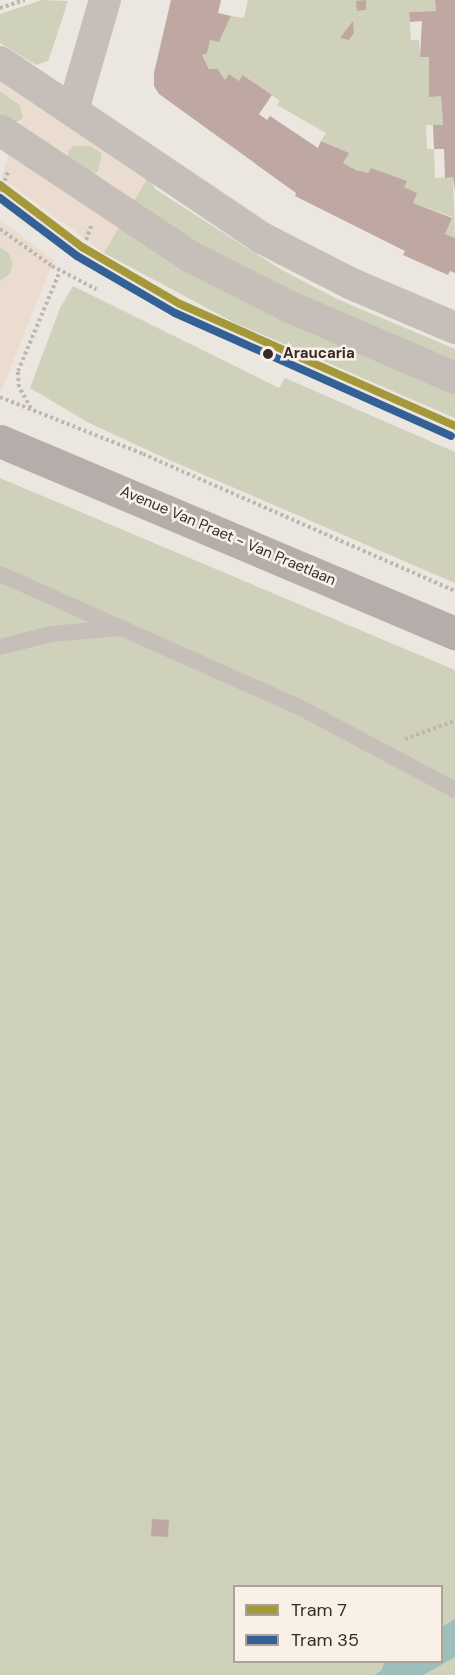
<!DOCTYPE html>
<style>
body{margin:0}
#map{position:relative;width:455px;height:1675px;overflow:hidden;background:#ece6e0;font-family:"DM Sans",sans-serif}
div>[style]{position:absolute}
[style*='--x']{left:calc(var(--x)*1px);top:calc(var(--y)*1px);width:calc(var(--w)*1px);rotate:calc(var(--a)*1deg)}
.green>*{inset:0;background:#cfd1ba}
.plaza>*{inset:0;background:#eaddd0}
.water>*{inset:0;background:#9cbfbc}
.building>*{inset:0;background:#c0a8a2}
.path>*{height:4px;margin-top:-2px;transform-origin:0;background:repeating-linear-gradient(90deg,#beb6b1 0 3px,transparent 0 6px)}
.lane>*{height:16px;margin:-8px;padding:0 8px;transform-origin:8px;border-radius:8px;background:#c5beb9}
.street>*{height:32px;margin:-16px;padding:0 16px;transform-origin:16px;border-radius:16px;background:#c5beb9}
.primary>*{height:33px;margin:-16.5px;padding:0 16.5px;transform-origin:16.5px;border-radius:16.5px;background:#b4ada9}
.tram-1>*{height:8px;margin:-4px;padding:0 4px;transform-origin:4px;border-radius:4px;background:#a5983b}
.tram-2>*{height:8px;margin:-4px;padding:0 4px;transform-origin:4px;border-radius:4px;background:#336195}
.dots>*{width:16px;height:16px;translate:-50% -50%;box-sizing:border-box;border:3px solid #f9f0e7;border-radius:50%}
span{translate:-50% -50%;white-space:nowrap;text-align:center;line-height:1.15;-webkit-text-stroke:5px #f9f0e7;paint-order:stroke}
.stop-label{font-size:15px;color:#362b28;font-weight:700}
.left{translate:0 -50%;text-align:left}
.street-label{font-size:15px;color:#362b28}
.legend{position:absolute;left:233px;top:1585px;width:210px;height:78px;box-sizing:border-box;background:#f9f0e7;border:2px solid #aba19b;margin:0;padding:8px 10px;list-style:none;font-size:18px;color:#362b28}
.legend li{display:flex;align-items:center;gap:12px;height:30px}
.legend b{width:30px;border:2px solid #aba19b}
</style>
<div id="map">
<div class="green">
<div style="clip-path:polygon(42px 0,68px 1px,50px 56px,48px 61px,36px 65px,0 43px,0 14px)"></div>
<div style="clip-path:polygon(248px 0,435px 0,436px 11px,409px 12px,411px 40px,419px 40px,420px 57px,429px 57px,429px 96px,441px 96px,443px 125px,426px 125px,427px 149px,434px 149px,435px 178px,453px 177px,455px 238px,445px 234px,452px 217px,413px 203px,416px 193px,404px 187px,406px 181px,371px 168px,368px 173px,356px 170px,343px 163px,348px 153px,321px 141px,326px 133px,277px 105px,280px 101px,244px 75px,239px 81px,229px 74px,225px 80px,218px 69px,209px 69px,202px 55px,207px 54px,210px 40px,219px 41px,231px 16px,244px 18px)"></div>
<div style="clip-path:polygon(0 91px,20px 105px,23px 117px,20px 121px,11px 122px,0 113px)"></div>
<div style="clip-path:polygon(74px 146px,91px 146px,102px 153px,98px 172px,93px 174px,67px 159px,68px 150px)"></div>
<div style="clip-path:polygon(149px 175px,155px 189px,280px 269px,337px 299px,455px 349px,455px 369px,315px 308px,130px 207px)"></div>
<div style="clip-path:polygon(121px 223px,455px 388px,455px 418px,233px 322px,104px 253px)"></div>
<div style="clip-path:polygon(0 247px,9px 253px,13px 264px,10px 274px,0 281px)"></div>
<div style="clip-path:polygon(73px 286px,279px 388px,285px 378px,455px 452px,455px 583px,167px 459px,89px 423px,30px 388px,60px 308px)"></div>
<div style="clip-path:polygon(evenodd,0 478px,455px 670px,455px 1675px,0 1675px,0 478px,234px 1586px,442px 1586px,442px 1662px,234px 1662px,234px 1586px)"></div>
</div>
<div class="plaza">
<div style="clip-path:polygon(evenodd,0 74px,149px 175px,104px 253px,1px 177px,23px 117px,20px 105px,0 91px,0 74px,74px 146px,91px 146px,102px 153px,98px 172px,92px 174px,67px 159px,68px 150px,74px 146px)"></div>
<div style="clip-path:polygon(0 220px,54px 260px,0 394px,0 281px,10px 274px,13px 264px,9px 253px,0 247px)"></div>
</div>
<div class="water">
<div style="clip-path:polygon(455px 1619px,455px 1657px,423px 1675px,374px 1675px,381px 1671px,385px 1662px,442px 1662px,442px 1627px)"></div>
</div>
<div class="building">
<div style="clip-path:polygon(171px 0,221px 0,218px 13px,231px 16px,229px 20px,219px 42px,210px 40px,207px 54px,202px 55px,209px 69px,218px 69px,225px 80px,229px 74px,239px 81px,243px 75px,272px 95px,259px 114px,267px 120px,270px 116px,318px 148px,321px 141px,349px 153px,343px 163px,356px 170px,368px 173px,371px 168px,407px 181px,404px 187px,417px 193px,413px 203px,452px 218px,445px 234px,455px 238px,455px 273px,450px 271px,448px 275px,403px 255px,405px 251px,295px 196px,296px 193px,159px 94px,154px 86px,154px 73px)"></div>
<div style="clip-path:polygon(366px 0,366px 10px,357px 11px,356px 1px)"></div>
<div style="clip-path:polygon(435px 0,455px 0,455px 191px,453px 177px,445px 178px,444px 149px,434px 149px,433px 125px,443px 125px,441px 96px,429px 97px,429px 57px,420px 57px,422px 21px,410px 22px,409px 12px,436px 11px)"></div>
<div style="clip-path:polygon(353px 21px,354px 33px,349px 40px,340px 38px)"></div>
<div style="clip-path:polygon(152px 1519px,169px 1520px,168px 1537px,151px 1536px)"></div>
</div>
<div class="path">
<div style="--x:0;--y:8;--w:26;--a:-18"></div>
<div style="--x:0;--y:192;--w:24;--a:-68"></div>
<div style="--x:0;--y:229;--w:64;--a:35.4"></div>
<div style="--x:52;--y:266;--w:50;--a:27.6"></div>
<div style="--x:86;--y:240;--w:15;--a:-70"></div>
<div style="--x:0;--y:397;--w:154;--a:21.7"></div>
<div style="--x:143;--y:454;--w:341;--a:23.7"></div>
<div style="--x:31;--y:408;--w:24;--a:-120"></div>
<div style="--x:19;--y:387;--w:16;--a:-94"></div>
<div style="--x:18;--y:371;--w:108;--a:-67.2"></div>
<div style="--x:405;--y:739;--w:53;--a:-19.8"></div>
</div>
<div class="lane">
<div style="--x:0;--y:574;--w:329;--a:24"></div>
<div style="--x:301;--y:708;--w:174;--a:28"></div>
<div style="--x:0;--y:647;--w:53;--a:-14.3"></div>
<div style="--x:51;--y:634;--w:69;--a:-5"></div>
</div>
<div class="street">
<div style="--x:0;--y:62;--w:316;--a:33.9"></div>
<div style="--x:262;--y:238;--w:101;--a:27.1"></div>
<div style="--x:352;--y:284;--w:112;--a:23.1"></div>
<div style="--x:73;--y:110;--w:115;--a:-73.8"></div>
<div style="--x:0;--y:130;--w:229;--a:33.6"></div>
<div style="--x:191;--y:257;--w:109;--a:26.8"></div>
<div style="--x:288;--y:306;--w:182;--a:23.3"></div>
</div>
<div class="primary">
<div style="--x:0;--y:441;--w:494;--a:22.9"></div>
</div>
<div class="tram-1">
<div style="--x:0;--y:185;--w:103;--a:37.1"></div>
<div style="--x:82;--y:247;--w:113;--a:30.2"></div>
<div style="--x:180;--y:304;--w:301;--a:23.9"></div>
</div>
<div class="tram-2">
<div style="--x:0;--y:198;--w:96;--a:37"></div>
<div style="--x:77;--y:256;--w:113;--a:30.2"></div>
<div style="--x:175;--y:313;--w:302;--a:24"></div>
</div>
<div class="dots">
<div style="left:268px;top:354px;background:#362b28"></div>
</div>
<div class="stop-label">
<span class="left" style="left:283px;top:354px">Araucaria</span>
</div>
<div class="street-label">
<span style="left:228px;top:536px;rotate:23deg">Avenue Van Praet - Van Praetlaan</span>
</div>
<ul class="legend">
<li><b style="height:8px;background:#a5983b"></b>Tram 7</li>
<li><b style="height:8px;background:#336195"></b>Tram 35</li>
</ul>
</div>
